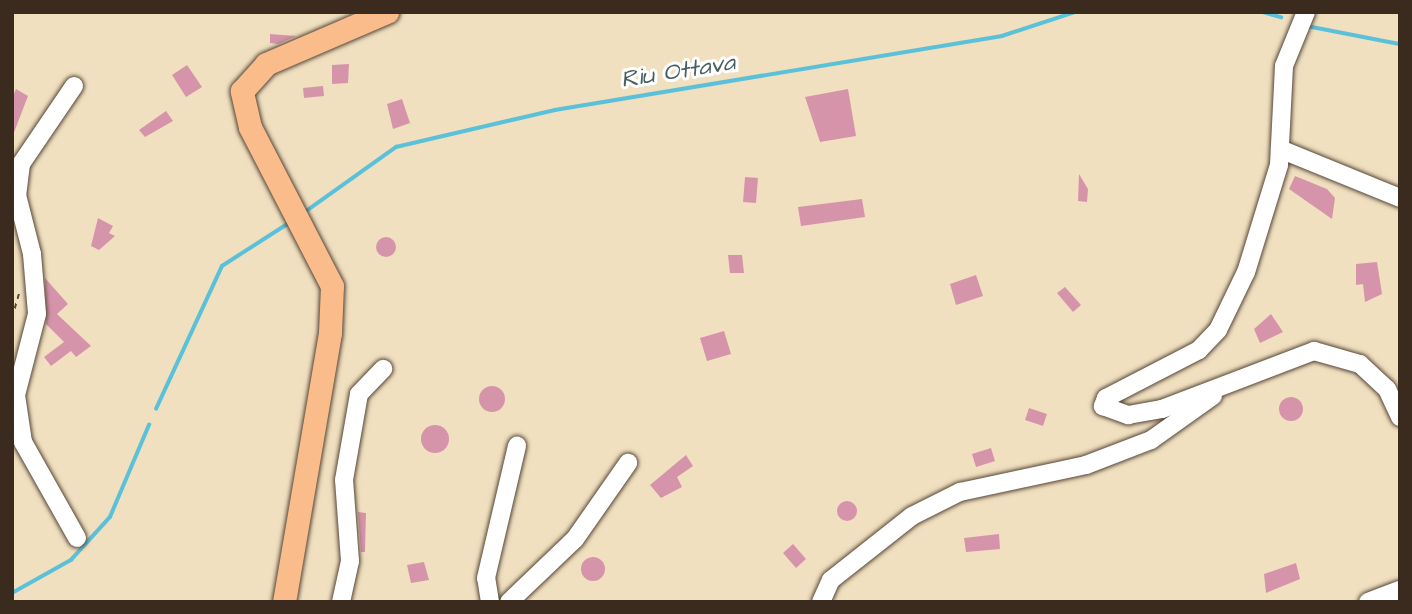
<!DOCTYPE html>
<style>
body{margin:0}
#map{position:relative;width:1412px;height:614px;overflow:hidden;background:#f0e0c0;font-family:"Architects Daughter",sans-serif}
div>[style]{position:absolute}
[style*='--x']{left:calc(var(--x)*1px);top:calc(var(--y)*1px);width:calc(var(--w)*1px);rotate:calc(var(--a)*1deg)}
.stream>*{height:3.5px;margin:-1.75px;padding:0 1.75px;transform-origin:1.75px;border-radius:1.75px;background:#5bc1d9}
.building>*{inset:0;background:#d694aa}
.round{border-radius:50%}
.path>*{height:2px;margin-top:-1px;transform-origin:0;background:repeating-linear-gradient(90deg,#564536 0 5px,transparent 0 10px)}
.roads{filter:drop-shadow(0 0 2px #564536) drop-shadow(0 0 2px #564536)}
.minor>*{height:18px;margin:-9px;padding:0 9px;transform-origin:9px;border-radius:9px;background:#fff}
.major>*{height:23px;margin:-11.5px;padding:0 11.5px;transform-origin:11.5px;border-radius:11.5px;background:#f9bc8a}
span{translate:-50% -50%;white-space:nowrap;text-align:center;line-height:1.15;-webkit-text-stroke:6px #fff;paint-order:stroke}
.water-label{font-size:24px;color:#465f5f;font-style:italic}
.frame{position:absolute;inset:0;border:14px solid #3b2a1e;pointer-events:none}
</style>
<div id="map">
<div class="stream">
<div style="--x:1263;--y:12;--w:19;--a:16"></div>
<div style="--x:1307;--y:26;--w:95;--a:11"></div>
<div style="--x:305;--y:212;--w:112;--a:-35.5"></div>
<div style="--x:396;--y:147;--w:163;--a:-13.1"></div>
<div style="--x:555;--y:110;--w:453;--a:-9.4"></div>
<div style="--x:1002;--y:36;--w:77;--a:-18.2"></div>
<div style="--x:156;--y:409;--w:157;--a:-65.2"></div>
<div style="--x:222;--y:266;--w:80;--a:-32.7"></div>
<div style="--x:12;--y:593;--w:68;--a:-29.2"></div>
<div style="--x:71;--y:560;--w:58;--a:-47.8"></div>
<div style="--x:110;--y:517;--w:100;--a:-67"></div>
</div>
<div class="building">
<div style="clip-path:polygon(270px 34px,296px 36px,278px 44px,270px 43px)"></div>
<div style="clip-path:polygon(349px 64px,348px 83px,332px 84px,332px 65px)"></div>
<div style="clip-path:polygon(187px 65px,202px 87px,186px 97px,172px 75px)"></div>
<div style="clip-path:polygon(323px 86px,324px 96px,304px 98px,303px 88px)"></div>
<div style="clip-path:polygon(16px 89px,28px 96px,13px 135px,12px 98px)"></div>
<div style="clip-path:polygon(848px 89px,856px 136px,820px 142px,805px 97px)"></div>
<div style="clip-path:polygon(402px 99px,410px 123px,393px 129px,387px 104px)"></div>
<div style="clip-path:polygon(166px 111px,173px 121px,145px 137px,139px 130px)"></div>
<div style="clip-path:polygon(1079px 174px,1088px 189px,1087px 202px,1078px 201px)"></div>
<div style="clip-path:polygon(1295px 176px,1327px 189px,1335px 198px,1332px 219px,1289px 189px)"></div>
<div style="clip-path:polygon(745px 177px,758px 178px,756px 203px,743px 202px)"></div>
<div style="clip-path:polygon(862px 199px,865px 217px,801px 226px,798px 207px)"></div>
<div style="clip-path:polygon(98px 218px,113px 226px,109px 233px,115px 236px,99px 250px,91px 246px)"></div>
<div class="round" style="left:376px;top:237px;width:20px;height:20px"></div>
<div style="clip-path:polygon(728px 255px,742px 255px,744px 273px,730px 273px)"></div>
<div style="clip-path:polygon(1377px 262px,1382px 294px,1365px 302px,1363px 284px,1356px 285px,1356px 264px)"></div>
<div style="clip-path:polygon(976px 275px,983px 296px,956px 305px,950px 284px)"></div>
<div style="clip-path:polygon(45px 278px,68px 304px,57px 314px,91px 346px,76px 357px,71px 351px,51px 366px,44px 357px,64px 342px,46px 324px)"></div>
<div style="clip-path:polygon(1065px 287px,1081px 305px,1073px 312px,1057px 293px)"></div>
<div style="clip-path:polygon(1271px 314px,1283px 332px,1260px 343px,1254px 329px)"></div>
<div style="clip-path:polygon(724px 331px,731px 354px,707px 361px,700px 338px)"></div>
<div class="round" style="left:479px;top:386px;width:26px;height:26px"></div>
<div class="round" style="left:1279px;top:397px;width:24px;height:24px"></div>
<div style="clip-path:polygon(1029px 408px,1047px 414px,1043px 426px,1025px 420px)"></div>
<div class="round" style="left:421px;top:425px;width:28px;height:28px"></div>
<div style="clip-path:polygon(991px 448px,995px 461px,976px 467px,972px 454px)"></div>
<div style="clip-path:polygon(686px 455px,693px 466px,677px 477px,682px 487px,661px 498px,650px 485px)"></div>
<div class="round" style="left:837px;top:501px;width:20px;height:20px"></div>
<div style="clip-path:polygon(358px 512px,366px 513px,365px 552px,361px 552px)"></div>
<div style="clip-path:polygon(999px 534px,1000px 549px,966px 552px,964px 538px)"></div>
<div style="clip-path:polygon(793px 544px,806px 559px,796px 568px,783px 553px)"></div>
<div class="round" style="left:581px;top:557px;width:24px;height:24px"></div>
<div style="clip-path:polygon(424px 562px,429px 580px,411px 583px,407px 565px)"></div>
<div style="clip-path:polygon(1296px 563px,1300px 579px,1266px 593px,1264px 574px)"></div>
</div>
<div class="path">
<div style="--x:12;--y:318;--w:26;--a:-74"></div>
</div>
<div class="roads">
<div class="minor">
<div style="--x:1306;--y:12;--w:58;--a:112.2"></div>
<div style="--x:1284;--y:66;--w:99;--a:92.9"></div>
<div style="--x:1279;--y:165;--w:112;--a:107.1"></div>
<div style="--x:1246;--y:272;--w:64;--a:115.8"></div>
<div style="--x:1218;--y:330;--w:28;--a:134"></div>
<div style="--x:1199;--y:350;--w:105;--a:152.7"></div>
<div style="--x:1106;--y:398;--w:9;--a:111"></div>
<div style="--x:1103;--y:406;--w:27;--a:20"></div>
<div style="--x:1128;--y:415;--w:35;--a:-10"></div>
<div style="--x:1162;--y:409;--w:163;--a:-20.9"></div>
<div style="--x:1314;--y:351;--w:48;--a:15.8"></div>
<div style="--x:1360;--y:364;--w:37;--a:43"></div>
<div style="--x:1387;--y:389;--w:31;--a:65"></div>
<div style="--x:74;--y:86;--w:94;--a:124.2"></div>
<div style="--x:21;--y:164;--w:31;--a:97"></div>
<div style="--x:17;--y:195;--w:61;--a:75.7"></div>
<div style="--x:32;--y:254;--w:60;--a:85.2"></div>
<div style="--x:37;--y:314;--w:84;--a:104.5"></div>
<div style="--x:16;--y:395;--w:48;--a:81.5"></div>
<div style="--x:23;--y:442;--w:110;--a:60.6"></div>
<div style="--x:1280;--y:149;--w:130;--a:22.2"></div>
<div style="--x:341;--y:602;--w:42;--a:-77.6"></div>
<div style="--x:350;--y:561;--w:81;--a:-94.2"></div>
<div style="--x:344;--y:480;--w:87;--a:-80.1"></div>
<div style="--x:359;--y:394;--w:35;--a:-46"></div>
<div style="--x:490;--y:602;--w:24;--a:-99"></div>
<div style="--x:486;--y:578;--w:136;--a:-76.8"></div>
<div style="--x:509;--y:602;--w:91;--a:-43.7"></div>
<div style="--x:575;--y:539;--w:93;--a:-55.1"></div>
<div style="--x:821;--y:602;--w:24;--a:-66"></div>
<div style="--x:831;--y:580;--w:103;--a:-38.3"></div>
<div style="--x:912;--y:516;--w:54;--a:-26.6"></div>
<div style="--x:960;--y:492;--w:129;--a:-12.1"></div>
<div style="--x:1086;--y:465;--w:70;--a:-21"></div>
<div style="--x:1151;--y:440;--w:76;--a:-35.4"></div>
<div style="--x:1368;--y:602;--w:34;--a:-21"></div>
</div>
<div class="major">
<div style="--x:284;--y:602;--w:273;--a:-80.3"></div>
<div style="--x:330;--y:333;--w:47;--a:-87.6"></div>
<div style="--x:332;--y:286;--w:179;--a:-117.3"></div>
<div style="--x:250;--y:127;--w:37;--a:-103"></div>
<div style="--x:242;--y:91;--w:36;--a:-48"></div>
<div style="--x:266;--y:64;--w:132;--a:-23.3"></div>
</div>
</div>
<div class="water-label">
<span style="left:678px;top:72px;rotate:-9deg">Riu Ottava</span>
</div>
<div class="frame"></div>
</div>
